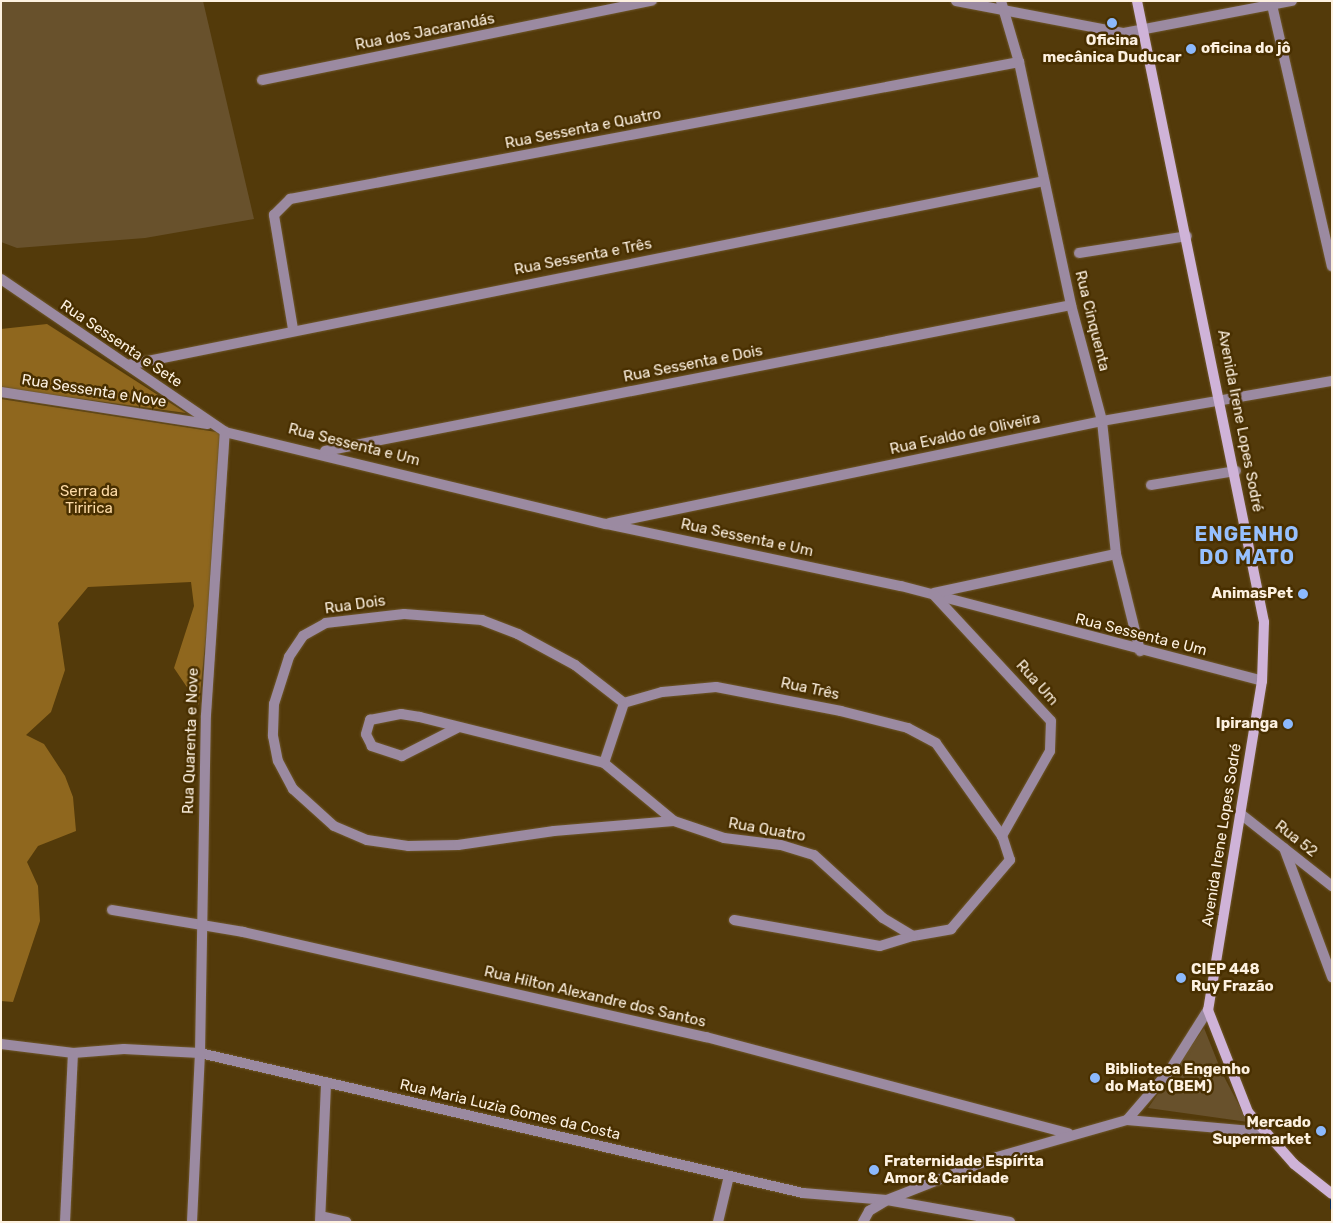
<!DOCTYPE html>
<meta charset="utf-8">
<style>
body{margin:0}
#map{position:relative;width:1333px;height:1223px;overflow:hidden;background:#533a0a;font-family:Rubik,sans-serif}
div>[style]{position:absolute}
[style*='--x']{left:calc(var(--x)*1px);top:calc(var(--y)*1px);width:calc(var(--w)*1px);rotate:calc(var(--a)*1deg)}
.green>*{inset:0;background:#68512c}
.forest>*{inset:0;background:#8f671e}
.stream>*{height:4px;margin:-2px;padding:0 2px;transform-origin:2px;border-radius:2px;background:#042a5d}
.roads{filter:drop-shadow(0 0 1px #6e572c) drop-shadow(0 0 1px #6e572c)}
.minor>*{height:10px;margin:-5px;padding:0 5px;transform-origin:5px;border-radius:5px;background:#9b8aa1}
.tertiary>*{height:10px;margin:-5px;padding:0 5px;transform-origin:5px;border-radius:5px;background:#9b8aa1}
.secondary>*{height:10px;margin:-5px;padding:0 5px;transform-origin:5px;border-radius:5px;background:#cfb3d8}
.dots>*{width:14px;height:14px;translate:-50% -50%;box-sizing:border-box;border:2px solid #482f00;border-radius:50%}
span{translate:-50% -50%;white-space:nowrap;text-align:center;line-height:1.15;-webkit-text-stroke:5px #482f00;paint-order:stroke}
.street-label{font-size:15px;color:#fdf1e0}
.poi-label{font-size:15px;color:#fdf1e0;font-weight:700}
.left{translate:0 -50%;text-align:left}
.right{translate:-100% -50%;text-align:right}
.park-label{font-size:15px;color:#fddaa5}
.district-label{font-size:20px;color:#96c0fe;font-weight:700;letter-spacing:1px}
.frame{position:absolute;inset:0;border:2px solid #fdf1e0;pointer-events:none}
</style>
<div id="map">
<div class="green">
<div style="clip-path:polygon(1px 1px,203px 1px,254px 219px,145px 238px,17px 248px,1px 242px)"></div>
<div style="clip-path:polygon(1204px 1028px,1222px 1073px,1248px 1122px,1148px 1108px)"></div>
</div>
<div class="forest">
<div style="clip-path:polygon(47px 324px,186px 413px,1px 388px,1px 329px)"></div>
<div style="clip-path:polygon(1px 399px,223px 433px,225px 445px,199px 705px,174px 668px,194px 606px,191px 582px,88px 587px,58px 623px,65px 670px,51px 712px,26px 735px,44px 744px,65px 776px,73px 797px,76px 831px,38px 846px,27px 862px,38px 886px,40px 921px,13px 1002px,1px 1001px)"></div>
</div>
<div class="stream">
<div style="--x:1332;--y:1199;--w:9;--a:90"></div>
</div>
<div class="roads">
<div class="minor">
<div style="--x:956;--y:1;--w:171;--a:10.8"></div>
<div style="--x:1124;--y:33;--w:171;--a:-10.8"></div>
<div style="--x:1001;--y:1;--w:64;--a:73.6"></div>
<div style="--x:1019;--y:62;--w:249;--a:77.9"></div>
<div style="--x:1071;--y:305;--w:120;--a:75"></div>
<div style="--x:1102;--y:421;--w:134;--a:84"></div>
<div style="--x:1116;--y:554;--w:100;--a:76.1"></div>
<div style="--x:1272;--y:5;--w:268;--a:77.1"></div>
<div style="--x:262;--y:80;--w:398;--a:-11.5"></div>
<div style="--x:1079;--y:253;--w:109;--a:-8.9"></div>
<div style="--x:1;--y:279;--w:271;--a:34.3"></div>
<div style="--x:225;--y:432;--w:392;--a:13.6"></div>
<div style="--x:606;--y:524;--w:301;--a:11.9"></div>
<div style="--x:901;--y:586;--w:373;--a:14.7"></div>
<div style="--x:293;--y:329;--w:116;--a:-99.5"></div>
<div style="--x:274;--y:215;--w:23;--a:-45"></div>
<div style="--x:290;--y:199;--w:742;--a:-10.64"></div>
<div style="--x:128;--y:365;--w:934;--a:-11.36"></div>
<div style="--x:1;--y:392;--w:209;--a:8.8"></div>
<div style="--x:325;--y:451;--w:760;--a:-11.07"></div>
<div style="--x:1151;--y:485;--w:86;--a:-9.4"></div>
<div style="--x:610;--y:523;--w:502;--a:-11.71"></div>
<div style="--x:1102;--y:421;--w:233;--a:-9.9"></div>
<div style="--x:934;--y:593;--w:186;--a:-12.1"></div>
<div style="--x:933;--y:594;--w:173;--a:47.1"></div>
<div style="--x:1051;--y:721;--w:30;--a:92"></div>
<div style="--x:1050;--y:751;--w:98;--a:119.5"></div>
<div style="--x:624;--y:703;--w:62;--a:-142.2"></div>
<div style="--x:575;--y:665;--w:65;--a:-151.5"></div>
<div style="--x:518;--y:634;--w:39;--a:-159"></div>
<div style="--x:482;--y:620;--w:78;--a:-175.6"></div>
<div style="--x:404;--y:614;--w:79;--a:173.4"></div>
<div style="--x:326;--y:623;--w:26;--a:151"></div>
<div style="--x:303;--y:636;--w:25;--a:124"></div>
<div style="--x:289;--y:657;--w:49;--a:107.7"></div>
<div style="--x:274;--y:704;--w:32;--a:92"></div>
<div style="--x:273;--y:736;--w:25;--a:79"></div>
<div style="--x:278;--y:761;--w:32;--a:62"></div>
<div style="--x:293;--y:789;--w:55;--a:42.1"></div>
<div style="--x:334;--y:826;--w:36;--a:23"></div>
<div style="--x:367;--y:840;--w:41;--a:8.3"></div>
<div style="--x:408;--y:846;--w:50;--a:-1.1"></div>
<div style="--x:458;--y:845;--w:97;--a:-8.3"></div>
<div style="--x:554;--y:831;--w:120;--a:-4.8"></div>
<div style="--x:457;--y:728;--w:62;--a:153"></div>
<div style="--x:402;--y:756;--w:32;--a:-162"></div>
<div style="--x:372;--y:746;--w:13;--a:-117"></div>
<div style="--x:366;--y:734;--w:15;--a:-74"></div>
<div style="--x:370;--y:720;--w:32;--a:-11"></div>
<div style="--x:401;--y:714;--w:19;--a:9"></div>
<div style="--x:420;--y:717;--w:190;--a:14"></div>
<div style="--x:604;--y:763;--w:91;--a:39.6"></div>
<div style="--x:674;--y:821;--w:53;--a:18.8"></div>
<div style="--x:724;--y:838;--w:57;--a:7"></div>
<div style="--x:781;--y:845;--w:34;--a:17"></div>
<div style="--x:814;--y:855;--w:93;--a:42.4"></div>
<div style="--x:883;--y:918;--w:35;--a:31"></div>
<div style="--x:913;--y:936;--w:39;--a:-10"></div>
<div style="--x:951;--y:929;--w:91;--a:-49.5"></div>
<div style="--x:1010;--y:860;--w:25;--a:-108"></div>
<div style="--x:1002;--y:836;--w:114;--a:-125.4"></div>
<div style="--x:936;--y:743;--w:32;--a:-152"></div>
<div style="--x:908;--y:728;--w:69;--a:-165.8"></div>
<div style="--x:841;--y:711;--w:127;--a:-169.1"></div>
<div style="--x:716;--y:687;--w:54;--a:174.7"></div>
<div style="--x:662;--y:692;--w:40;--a:164"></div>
<div style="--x:624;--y:703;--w:63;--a:108.4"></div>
<div style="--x:1242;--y:815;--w:115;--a:38.3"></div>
<div style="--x:1284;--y:848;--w:138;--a:69.6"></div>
<div style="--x:112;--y:910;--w:133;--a:9.5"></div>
<div style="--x:243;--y:932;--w:475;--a:12.8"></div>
<div style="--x:706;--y:1037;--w:375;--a:14.9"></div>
<div style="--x:734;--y:920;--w:148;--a:10.1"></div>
<div style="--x:880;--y:946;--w:34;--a:-17"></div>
<div style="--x:1;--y:1044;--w:73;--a:7.1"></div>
<div style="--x:73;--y:1053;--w:51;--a:-4.5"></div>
<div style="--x:124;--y:1049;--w:76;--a:3"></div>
<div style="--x:200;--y:1053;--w:619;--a:13.07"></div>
<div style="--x:803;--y:1193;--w:84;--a:4.8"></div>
<div style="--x:887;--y:1200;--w:125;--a:10.1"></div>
<div style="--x:321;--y:1216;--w:26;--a:13"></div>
<div style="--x:65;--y:1222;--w:169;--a:-87.3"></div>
<div style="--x:192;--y:1222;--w:169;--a:-87.3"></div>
<div style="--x:200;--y:1053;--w:338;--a:-89"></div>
<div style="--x:206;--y:715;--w:284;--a:-86.2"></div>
<div style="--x:320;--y:1222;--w:140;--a:-87.5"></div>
<div style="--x:718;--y:1222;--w:47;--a:-76.6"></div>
</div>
<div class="tertiary">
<div style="--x:1127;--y:1120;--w:66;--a:-49.3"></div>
<div style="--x:1170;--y:1070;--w:71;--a:-57.7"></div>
<div style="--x:863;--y:1222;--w:13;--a:-61"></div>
<div style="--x:869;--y:1211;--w:21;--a:-31"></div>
<div style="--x:887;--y:1200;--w:118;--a:-21.4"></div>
<div style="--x:997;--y:1157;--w:135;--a:-15.9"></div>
<div style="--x:1127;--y:1120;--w:139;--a:5"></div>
</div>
<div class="secondary">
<div style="--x:1137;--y:1;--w:634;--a:78.44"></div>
<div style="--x:1264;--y:622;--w:59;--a:91.9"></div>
<div style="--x:1262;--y:681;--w:333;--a:99.3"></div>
<div style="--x:1208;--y:1010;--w:110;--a:68.6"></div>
<div style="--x:1248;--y:1112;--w:69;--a:48.5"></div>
<div style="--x:1294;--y:1164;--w:48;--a:38.3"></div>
</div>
</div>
<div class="dots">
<div style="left:1112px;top:23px;background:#8cb9fc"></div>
<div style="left:1191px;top:49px;background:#8cb9fc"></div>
<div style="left:1303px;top:594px;background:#8cb9fc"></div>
<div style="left:1288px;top:724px;background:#8cb9fc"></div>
<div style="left:1181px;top:978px;background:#8cb9fc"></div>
<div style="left:1095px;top:1078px;background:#8cb9fc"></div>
<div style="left:1321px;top:1131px;background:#8cb9fc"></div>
<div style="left:874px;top:1170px;background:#8cb9fc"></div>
</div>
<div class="street-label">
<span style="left:425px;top:32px;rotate:-11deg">Rua dos Jacarandás</span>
<span style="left:583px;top:129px;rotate:-11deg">Rua Sessenta e Quatro</span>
<span style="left:583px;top:257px;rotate:-11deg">Rua Sessenta e Três</span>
<span style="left:1092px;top:321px;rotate:76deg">Rua Cinquenta</span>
<span style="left:121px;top:344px;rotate:34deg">Rua Sessenta e Sete</span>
<span style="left:693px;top:364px;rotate:-11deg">Rua Sessenta e Dois</span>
<span style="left:94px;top:391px;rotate:9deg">Rua Sessenta e Nove</span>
<span style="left:1240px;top:421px;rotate:79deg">Avenida Irene Lopes Sodré</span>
<span style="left:965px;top:434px;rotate:-12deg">Rua Evaldo de Oliveira</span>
<span style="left:354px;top:445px;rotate:14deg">Rua Sessenta e Um</span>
<span style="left:747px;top:538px;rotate:12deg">Rua Sessenta e Um</span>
<span style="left:355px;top:605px;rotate:-8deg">Rua Dois</span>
<span style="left:1141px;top:635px;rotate:14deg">Rua Sessenta e Um</span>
<span style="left:1037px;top:683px;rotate:48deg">Rua Um</span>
<span style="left:810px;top:689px;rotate:12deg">Rua Três</span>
<span style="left:191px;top:741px;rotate:-88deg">Rua Quarenta e Nove</span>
<span style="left:767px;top:830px;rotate:10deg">Rua Quatro</span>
<span style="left:1222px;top:835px;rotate:-81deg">Avenida Irene Lopes Sodré</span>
<span style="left:1296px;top:839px;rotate:38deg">Rua 52</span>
<span style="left:595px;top:997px;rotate:13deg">Rua Hilton Alexandre dos Santos</span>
<span style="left:510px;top:1110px;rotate:13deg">Rua Maria Luzia Gomes da Costa</span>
</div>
<div class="poi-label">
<span style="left:1112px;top:49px">Oficina<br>mecânica Duducar</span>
<span class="left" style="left:1201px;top:49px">oficina do jô</span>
<span class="right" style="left:1293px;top:594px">AnimasPet</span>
<span class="right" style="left:1278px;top:724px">Ipiranga</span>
<span class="left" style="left:1191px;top:978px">CIEP 448<br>Ruy Frazão</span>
<span class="left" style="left:1105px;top:1078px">Biblioteca Engenho<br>do Mato (BEM)</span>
<span class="right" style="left:1311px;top:1131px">Mercado<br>Supermarket</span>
<span class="left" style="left:884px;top:1170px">Fraternidade Espírita<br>Amor &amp; Caridade</span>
</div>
<div class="park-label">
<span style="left:89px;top:500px">Serra da<br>Tiririca</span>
</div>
<div class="district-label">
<span style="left:1247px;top:546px">ENGENHO<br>DO MATO</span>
</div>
<div class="frame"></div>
</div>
